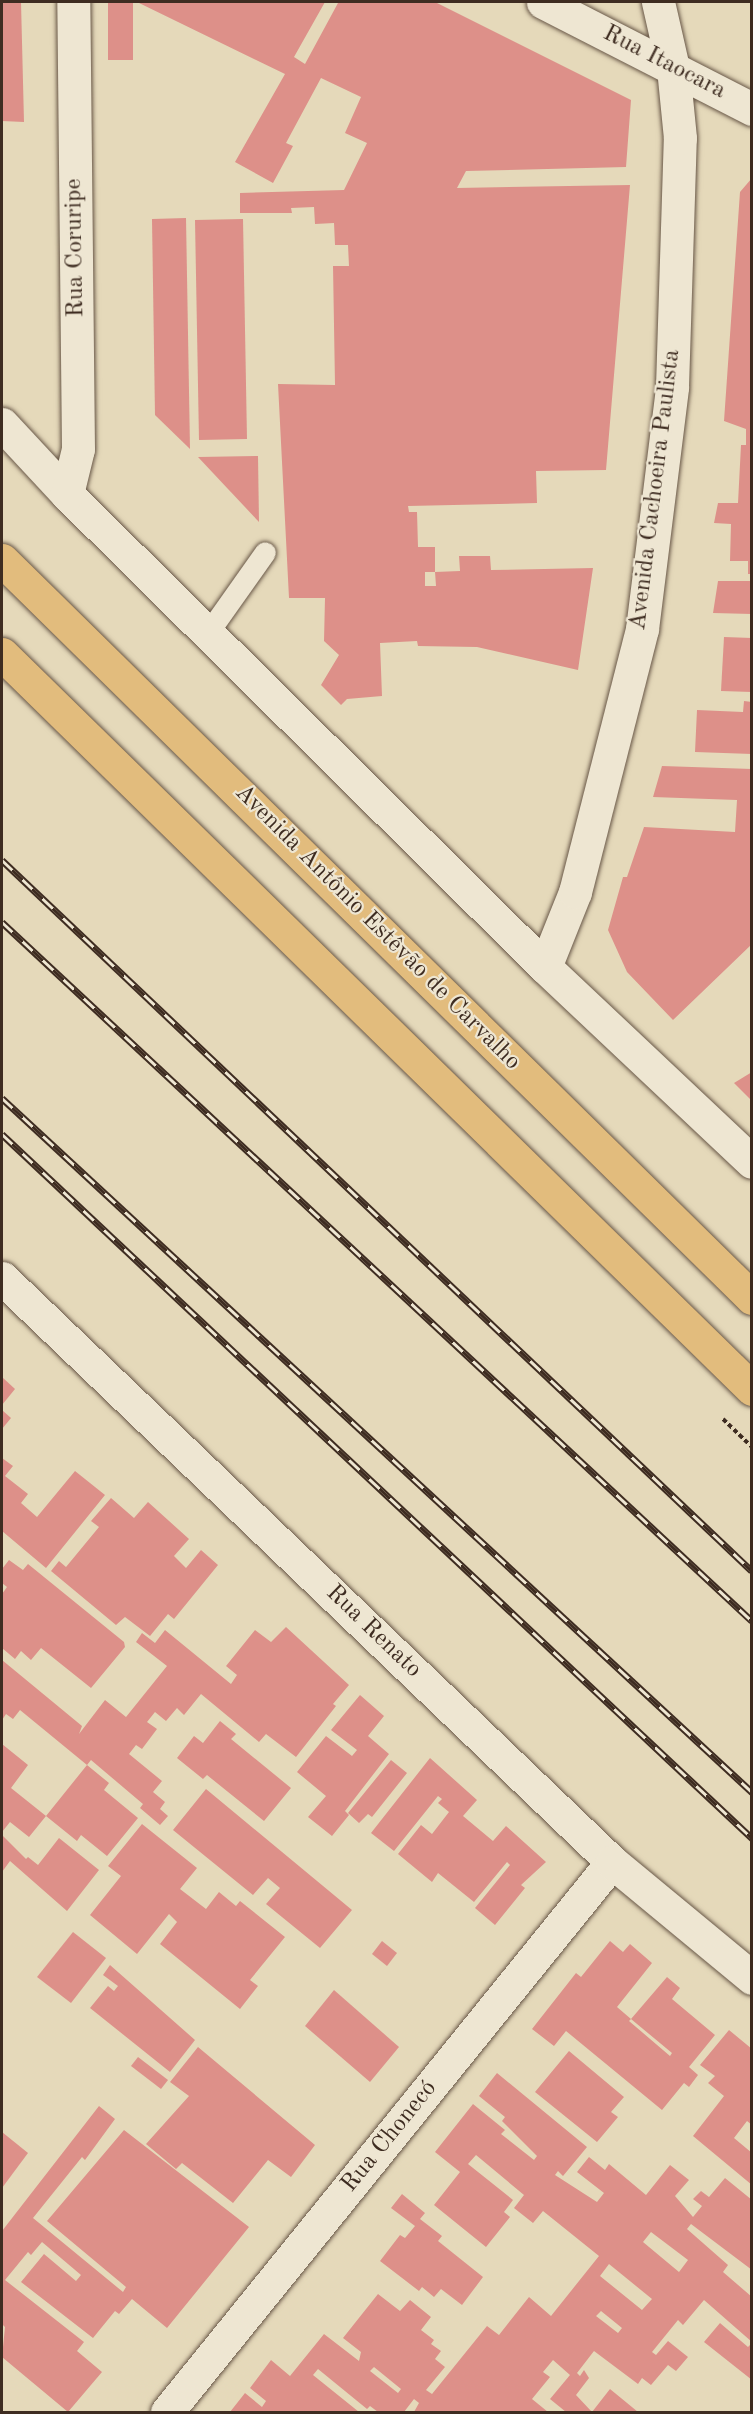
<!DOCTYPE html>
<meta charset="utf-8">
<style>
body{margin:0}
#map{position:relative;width:753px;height:2414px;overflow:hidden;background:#e5d9ba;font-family:"Old Standard TT",serif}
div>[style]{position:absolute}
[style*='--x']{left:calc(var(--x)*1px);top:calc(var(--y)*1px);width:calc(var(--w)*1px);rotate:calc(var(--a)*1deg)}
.building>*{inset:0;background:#dd9089}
.path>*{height:4px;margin-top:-2px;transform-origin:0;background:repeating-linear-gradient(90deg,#3e2c21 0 4.5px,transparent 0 7.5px)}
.roads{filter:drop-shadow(0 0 2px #685747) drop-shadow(0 0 2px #685747)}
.lane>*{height:21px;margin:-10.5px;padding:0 10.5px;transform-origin:10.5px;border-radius:10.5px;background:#eee6d2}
.street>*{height:33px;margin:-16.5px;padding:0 16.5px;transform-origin:16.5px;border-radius:16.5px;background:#eee6d2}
.secondary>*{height:33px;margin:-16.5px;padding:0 16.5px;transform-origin:16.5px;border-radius:16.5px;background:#eee6d2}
.highway>*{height:33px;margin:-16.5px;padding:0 16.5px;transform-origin:16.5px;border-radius:16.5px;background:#e2bc7d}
.rail>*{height:7px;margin-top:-3.5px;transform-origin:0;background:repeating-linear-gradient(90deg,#eee6d2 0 14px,#3e2c21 0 28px);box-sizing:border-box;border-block:2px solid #3e2c21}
span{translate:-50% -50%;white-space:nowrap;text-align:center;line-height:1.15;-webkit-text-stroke:4.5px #eee6d2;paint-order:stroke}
.street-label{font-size:24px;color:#3e2c21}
.frame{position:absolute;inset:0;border:3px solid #3e2c21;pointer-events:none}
</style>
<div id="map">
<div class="building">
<div style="clip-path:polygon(2px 2px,21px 2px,24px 122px,2px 121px)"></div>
<div style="clip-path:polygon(108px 2px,133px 2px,133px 60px,108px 60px)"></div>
<div style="clip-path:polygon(evenodd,137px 2px,325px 2px,294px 57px,305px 64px,338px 3px,335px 2px,435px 2px,631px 100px,626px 167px,466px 171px,457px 188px,630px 185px,606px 470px,536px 471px,537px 503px,408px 506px,409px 512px,417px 512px,418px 547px,435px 547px,435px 572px,460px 571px,459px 556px,490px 556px,491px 570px,593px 568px,578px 670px,477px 647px,418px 646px,417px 641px,380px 643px,382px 696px,347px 699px,341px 705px,321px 685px,339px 655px,324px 641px,325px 598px,289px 598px,278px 384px,335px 385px,333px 266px,349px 266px,348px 245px,335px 245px,334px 223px,315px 224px,314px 207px,291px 208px,292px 213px,240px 213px,240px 193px,344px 190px,367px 143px,345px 133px,361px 97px,321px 78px,286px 143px,293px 146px,273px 183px,235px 162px,285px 74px,137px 2px,425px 572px,435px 572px,436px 586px,425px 586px,425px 572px)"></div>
<div style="clip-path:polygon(752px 178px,752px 574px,748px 574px,748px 561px,730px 561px,731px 524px,714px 523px,718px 503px,738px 503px,741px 445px,746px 445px,746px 429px,724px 421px,740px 192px)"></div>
<div style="clip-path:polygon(186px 218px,190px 449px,155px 415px,152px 219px)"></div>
<div style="clip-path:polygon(243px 219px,247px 439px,199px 440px,195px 220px)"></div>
<div style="clip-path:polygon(258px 456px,259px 522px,198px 457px)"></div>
<div style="clip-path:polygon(718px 581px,752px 581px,752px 614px,713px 613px)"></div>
<div style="clip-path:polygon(724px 637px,752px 638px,752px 692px,721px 691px)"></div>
<div style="clip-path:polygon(744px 701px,752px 702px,752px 754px,695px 752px,697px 710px,743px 712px)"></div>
<div style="clip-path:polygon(662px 766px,752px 769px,752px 944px,673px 1020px,627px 972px,608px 930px,623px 877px,627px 877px,644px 827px,735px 832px,737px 800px,653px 797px)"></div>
<div style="clip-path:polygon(752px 1072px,752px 1101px,734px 1083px)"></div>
<div style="clip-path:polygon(2px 1377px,15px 1389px,2px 1405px)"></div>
<div style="clip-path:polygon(2px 1410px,11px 1418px,2px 1429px)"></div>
<div style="clip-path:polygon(2px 1458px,13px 1466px,5px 1476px,28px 1494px,21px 1503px,37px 1517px,75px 1471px,105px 1495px,46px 1568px,2px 1531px)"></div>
<div style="clip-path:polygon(111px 1498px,134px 1518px,148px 1502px,189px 1539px,174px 1556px,186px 1568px,201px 1550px,218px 1565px,174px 1619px,168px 1614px,150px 1636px,125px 1617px,116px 1625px,51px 1571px,59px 1561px,66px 1567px,99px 1527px,91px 1521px)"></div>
<div style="clip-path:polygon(9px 1560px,23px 1570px,28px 1564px,124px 1642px,125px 1647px,91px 1688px,41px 1648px,31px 1660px,21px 1651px,15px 1659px,2px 1648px,2px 1594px,7px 1587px,2px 1583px,2px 1569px)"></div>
<div style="clip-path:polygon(286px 1627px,349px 1685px,333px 1704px,336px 1706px,296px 1757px,266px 1734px,259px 1742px,201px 1694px,184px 1715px,177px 1708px,166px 1721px,155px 1712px,147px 1722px,157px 1729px,142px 1749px,136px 1745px,129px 1754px,162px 1781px,153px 1792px,165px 1802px,160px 1809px,168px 1816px,160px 1825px,140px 1808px,143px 1804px,91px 1760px,87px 1765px,20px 1710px,13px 1719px,6px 1714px,2px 1720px,2px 1660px,82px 1726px,79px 1734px,105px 1700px,126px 1717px,167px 1666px,136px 1642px,142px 1633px,155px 1643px,165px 1630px,231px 1684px,237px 1675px,226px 1666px,255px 1630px,271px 1642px)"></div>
<div style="clip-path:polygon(360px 1695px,384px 1716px,368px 1736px,389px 1754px,345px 1811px,349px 1815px,332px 1836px,308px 1817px,326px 1796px,297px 1772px,326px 1736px,352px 1756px,357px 1750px,331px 1730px)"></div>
<div style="clip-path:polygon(220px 1721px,236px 1734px,231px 1739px,291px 1788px,264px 1821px,207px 1775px,203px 1779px,177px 1758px,194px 1736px,203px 1743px)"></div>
<div style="clip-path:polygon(2px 1744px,28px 1765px,11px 1788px,46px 1816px,29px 1837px,10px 1822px,2px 1832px)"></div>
<div style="clip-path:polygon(430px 1758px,477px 1800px,463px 1816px,493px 1841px,506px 1826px,546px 1862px,521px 1885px,525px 1888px,495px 1925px,475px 1908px,510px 1865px,507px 1862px,474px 1902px,438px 1873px,432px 1882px,398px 1854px,421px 1825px,432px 1834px,449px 1812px,438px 1803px,442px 1799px,438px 1796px,394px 1851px,371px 1833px)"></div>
<div style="clip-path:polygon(391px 1760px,407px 1773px,372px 1817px,368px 1814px,359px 1823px,348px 1813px)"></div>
<div style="clip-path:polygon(87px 1765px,109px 1783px,104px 1790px,138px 1818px,107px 1856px,81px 1835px,77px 1841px,46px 1816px)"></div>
<div style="clip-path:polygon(206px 1789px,352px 1910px,320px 1948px,266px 1904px,280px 1888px,268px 1878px,253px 1895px,173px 1830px)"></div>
<div style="clip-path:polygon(142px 1824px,197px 1868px,180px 1889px,206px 1909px,219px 1892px,236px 1906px,240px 1901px,285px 1937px,250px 1980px,258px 1986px,240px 2009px,160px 1944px,177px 1922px,169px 1914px,137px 1954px,90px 1915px,121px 1876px,108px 1866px)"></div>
<div style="clip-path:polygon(2px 1835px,26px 1859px,28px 1857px,38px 1865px,59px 1838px,99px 1870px,67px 1911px,10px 1861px,2px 1872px)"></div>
<div style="clip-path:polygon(73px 1932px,106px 1958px,71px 2003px,37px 1977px)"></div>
<div style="clip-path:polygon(382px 1941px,397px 1953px,387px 1966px,372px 1954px)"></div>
<div style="clip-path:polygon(610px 1941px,623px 1952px,630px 1944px,652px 1963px,617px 2007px,631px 2019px,629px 2021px,670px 2056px,672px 2053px,631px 2019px,667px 1977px,680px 1988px,672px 1999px,715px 2035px,689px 2067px,698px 2075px,689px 2087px,684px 2083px,662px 2110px,566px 2031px,554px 2046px,532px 2029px,576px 1973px,581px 1977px)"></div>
<div style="clip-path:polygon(110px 1965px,195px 2040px,170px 2072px,90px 2008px,108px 1986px,114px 1991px,118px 1986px,103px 1975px)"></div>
<div style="clip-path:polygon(334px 1990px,399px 2047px,370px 2082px,305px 2026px)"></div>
<div style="clip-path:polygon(729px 2030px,752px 2049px,752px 2125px,747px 2121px,734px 2138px,752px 2153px,752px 2185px,693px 2136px,724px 2096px,708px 2083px,715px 2076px,700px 2065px)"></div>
<div style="clip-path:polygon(198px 2047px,315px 2145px,291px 2177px,268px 2160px,233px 2203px,182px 2163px,176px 2169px,146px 2144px,189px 2096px,170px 2082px)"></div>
<div style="clip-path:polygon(569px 2051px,624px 2097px,611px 2112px,618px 2117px,597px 2142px,535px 2092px)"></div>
<div style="clip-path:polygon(138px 2057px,168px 2080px,161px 2089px,131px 2066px)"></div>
<div style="clip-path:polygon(evenodd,497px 2073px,587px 2147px,563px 2176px,558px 2171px,555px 2175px,597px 2202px,604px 2193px,577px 2172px,589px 2157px,605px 2170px,609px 2164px,646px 2195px,670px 2165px,689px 2180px,675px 2196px,693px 2217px,702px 2206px,693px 2199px,701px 2191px,709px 2197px,725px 2178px,752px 2200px,752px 2270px,691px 2224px,687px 2229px,728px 2265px,723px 2272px,752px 2297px,752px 2342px,704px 2300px,683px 2325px,678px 2320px,652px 2352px,656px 2355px,668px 2341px,688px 2357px,676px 2371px,668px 2365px,651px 2385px,642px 2378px,638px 2384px,594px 2351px,577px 2373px,580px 2376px,584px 2370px,589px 2378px,576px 2395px,592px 2412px,610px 2389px,638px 2412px,566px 2412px,550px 2399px,570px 2375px,553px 2360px,543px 2372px,550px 2377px,532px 2399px,548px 2412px,414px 2412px,419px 2403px,414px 2399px,404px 2412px,378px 2412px,370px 2406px,367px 2409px,318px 2369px,313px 2375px,359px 2412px,230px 2412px,245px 2393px,262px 2407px,266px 2401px,250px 2388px,271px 2360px,290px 2376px,324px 2334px,359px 2361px,361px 2352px,343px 2338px,378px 2294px,400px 2311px,410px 2300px,431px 2317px,421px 2330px,434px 2340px,431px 2344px,441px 2351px,435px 2359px,445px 2367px,426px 2390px,432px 2394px,487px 2326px,499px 2335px,529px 2297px,551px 2316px,599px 2256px,543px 2211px,533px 2223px,514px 2208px,524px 2195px,476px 2155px,468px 2164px,513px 2200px,504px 2212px,510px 2217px,486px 2247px,434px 2205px,460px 2172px,435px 2152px,473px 2104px,505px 2130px,501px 2134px,534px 2160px,537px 2156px,502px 2121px,505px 2117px,479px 2096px,497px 2073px,651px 2232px,688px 2260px,679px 2272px,643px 2242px,651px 2232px,497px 2073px,609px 2264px,652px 2299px,642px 2310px,600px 2276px,609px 2264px,497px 2073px,601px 2311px,622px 2328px,618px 2333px,596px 2316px,601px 2311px,497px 2073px,374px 2367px,401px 2389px,398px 2393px,370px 2371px,374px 2367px)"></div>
<div style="clip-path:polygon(99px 2106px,115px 2119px,85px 2160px,82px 2157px,33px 2218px,123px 2292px,126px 2287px,47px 2221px,124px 2130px,249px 2227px,167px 2328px,132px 2299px,119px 2314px,115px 2311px,93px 2338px,21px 2282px,44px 2254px,76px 2281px,81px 2275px,42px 2242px,31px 2255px,28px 2252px,5px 2280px,84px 2342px,77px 2351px,102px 2372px,68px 2412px,2px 2357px,5px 2327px,2px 2324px,2px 2231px)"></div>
<div style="clip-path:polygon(2px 2132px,28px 2153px,2px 2188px)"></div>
<div style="clip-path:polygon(402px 2194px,425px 2213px,420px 2219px,442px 2236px,438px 2241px,483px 2277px,462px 2305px,441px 2289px,434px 2297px,422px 2287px,419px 2291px,380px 2261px,400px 2235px,405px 2238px,415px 2226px,391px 2208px)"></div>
<div style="clip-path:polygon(720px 2323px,748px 2347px,752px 2343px,752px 2380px,704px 2342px)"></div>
</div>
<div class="path">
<div style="--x:723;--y:1419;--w:40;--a:44"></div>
</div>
<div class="roads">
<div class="lane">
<div style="--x:207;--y:634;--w:100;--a:-54.7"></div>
</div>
<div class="street">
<div style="--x:543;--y:2;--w:235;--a:27.1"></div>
<div style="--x:2;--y:424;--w:96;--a:47.1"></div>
<div style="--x:67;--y:494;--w:672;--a:44.7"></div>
<div style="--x:545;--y:967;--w:284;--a:43.3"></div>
<div style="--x:67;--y:494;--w:46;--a:-76.3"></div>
<div style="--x:78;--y:449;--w:447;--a:-90.6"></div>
<div style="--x:545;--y:967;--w:81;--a:-68.2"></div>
<div style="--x:575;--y:892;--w:271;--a:-75.7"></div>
<div style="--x:642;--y:629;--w:244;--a:-82.9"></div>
<div style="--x:672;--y:387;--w:249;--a:-88.2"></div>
<div style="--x:680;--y:138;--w:70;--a:-95.7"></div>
<div style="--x:673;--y:68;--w:68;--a:-102.8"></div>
<div style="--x:167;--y:2412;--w:707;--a:-51.02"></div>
</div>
<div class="secondary">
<div style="--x:2;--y:1278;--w:844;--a:43.75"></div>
<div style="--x:612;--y:1862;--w:182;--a:39.6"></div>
</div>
<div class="highway">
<div style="--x:2;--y:560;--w:1052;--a:44.54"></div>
<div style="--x:2;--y:654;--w:1050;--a:44.42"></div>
</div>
</div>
<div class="rail">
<div style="--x:2;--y:860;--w:1033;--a:43.47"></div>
<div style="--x:2;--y:922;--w:1025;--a:42.98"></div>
<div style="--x:2;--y:1098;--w:1022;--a:42.78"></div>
<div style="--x:2;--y:1134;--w:1029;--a:43.19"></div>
</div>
<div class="street-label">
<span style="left:664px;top:63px;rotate:27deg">Rua Itaocara</span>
<span style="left:76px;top:248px;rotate:-91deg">Rua Coruripe</span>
<span style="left:656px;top:490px;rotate:-83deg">Avenida Cachoeira Paulista</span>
<span style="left:377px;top:928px;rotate:45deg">Avenida Antônio Estêvão de Carvalho</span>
<span style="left:373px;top:1632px;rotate:44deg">Rua Renato</span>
<span style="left:390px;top:2137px;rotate:-51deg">Rua Chonecó</span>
</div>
<div class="frame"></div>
</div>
